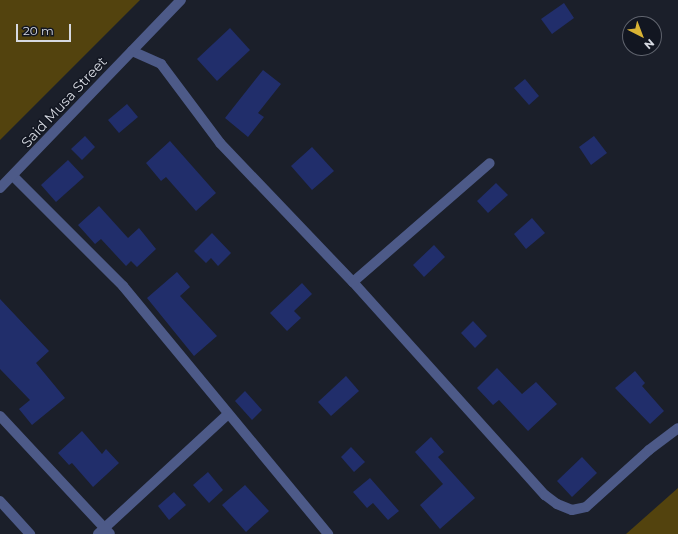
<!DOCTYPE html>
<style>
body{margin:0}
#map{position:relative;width:678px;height:534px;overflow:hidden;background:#1b1f2a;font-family:Montserrat,sans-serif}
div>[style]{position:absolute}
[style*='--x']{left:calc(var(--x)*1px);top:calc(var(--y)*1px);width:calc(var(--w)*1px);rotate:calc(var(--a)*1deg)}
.green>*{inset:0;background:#53430e}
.building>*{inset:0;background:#212e6b}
.minor>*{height:10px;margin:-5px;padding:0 5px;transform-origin:5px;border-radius:5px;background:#4d5a88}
span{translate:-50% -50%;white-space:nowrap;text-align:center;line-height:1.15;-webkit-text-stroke:3px #121621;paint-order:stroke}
.street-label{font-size:14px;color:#d6d9e1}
.north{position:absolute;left:622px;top:16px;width:40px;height:40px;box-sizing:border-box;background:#121621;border:1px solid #60646e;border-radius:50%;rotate:138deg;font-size:11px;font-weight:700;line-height:16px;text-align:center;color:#d6d9e1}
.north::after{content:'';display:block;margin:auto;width:14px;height:18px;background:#d9b334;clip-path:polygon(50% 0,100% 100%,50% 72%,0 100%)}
.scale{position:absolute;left:16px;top:24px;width:55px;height:18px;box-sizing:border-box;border:2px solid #d6d9e1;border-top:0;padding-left:5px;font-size:12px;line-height:14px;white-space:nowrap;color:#d6d9e1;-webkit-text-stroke:3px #121621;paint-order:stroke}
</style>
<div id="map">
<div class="green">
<div style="clip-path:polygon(0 0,140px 0,0 140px)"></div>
<div style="clip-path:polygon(678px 488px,678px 534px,626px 534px)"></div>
</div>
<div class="building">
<div style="clip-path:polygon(564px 3px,574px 18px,552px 34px,541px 19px)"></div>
<div style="clip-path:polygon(230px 28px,250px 50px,217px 81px,197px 59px)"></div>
<div style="clip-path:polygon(263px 70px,281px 84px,258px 113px,264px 117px,248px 137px,225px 118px)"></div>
<div style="clip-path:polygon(525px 79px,539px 96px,529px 105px,514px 88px)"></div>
<div style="clip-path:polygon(127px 104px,138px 117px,119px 133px,108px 120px)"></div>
<div style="clip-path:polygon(85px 136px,95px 147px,82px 160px,71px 149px)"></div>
<div style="clip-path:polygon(594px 136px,607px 153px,591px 165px,579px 147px)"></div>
<div style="clip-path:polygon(170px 141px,216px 193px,196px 211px,166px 177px,161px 181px,146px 163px)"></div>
<div style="clip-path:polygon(312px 147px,334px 171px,312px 190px,291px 166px)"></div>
<div style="clip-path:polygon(68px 160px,84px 177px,56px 202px,41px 185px)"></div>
<div style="clip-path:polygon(496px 183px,508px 195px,488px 213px,477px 201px)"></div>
<div style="clip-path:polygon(99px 206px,128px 238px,139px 228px,156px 249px,137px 267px,131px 261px,126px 266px,101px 239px,95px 244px,78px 225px)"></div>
<div style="clip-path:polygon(532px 218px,545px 233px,526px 249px,514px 234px)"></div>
<div style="clip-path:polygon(212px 233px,231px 253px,218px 266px,211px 258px,206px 263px,194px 251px)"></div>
<div style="clip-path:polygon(434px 245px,445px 257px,424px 277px,413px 265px)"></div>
<div style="clip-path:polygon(177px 272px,190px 287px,180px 296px,217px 336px,194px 356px,147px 298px)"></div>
<div style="clip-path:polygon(302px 283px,312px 294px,294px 311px,301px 318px,287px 331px,270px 313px)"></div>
<div style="clip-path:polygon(0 299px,49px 351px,36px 363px,65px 398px,32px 425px,19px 409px,30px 400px,0 369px)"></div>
<div style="clip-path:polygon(473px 321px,487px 336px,475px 348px,461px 333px)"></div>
<div style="clip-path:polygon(497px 368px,522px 394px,536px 382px,557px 404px,528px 431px,499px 400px,493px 405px,477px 388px)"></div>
<div style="clip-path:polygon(635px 371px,645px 383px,642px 386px,664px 411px,650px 424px,615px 388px)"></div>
<div style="clip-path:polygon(346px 376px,359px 391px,331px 416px,318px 402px)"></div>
<div style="clip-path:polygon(245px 391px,262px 410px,252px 420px,235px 401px)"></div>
<div style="clip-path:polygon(82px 431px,102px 454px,106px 449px,119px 463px,93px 487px,72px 463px,69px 465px,58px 453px)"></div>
<div style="clip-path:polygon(431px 437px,444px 452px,438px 457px,475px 498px,440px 529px,420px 505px,443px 484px,415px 452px)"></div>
<div style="clip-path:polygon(351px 447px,365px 462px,354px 472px,341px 457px)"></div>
<div style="clip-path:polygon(582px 457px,597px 473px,572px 497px,557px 481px)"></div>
<div style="clip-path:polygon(208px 472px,223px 490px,209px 503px,193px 485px)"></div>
<div style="clip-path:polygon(370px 478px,399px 511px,388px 520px,373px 503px,367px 508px,353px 492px)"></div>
<div style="clip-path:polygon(245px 485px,269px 511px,246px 532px,222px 505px)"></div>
<div style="clip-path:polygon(174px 492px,186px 505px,169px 520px,158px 506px)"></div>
</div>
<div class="minor">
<div style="--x:132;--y:51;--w:32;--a:24"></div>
<div style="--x:161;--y:64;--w:99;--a:53.2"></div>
<div style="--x:220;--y:143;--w:192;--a:46.3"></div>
<div style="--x:353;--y:282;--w:287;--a:48"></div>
<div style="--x:545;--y:495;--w:15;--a:37"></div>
<div style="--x:557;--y:504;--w:16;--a:22"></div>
<div style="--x:572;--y:510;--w:14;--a:-12"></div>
<div style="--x:586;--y:507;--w:85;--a:-42.1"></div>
<div style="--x:649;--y:450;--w:36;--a:-37"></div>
<div style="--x:13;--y:176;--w:156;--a:45"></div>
<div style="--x:123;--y:286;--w:322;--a:50.4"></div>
<div style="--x:0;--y:188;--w:261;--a:-46.1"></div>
<div style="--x:353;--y:282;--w:181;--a:-41"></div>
<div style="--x:0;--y:416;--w:161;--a:47"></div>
<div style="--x:0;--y:501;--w:45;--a:47.7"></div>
<div style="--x:98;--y:534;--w:177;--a:-42.7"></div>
</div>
<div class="street-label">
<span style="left:64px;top:102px;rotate:-47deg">Said Musa Street</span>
</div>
<div class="north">N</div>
<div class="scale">20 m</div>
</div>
